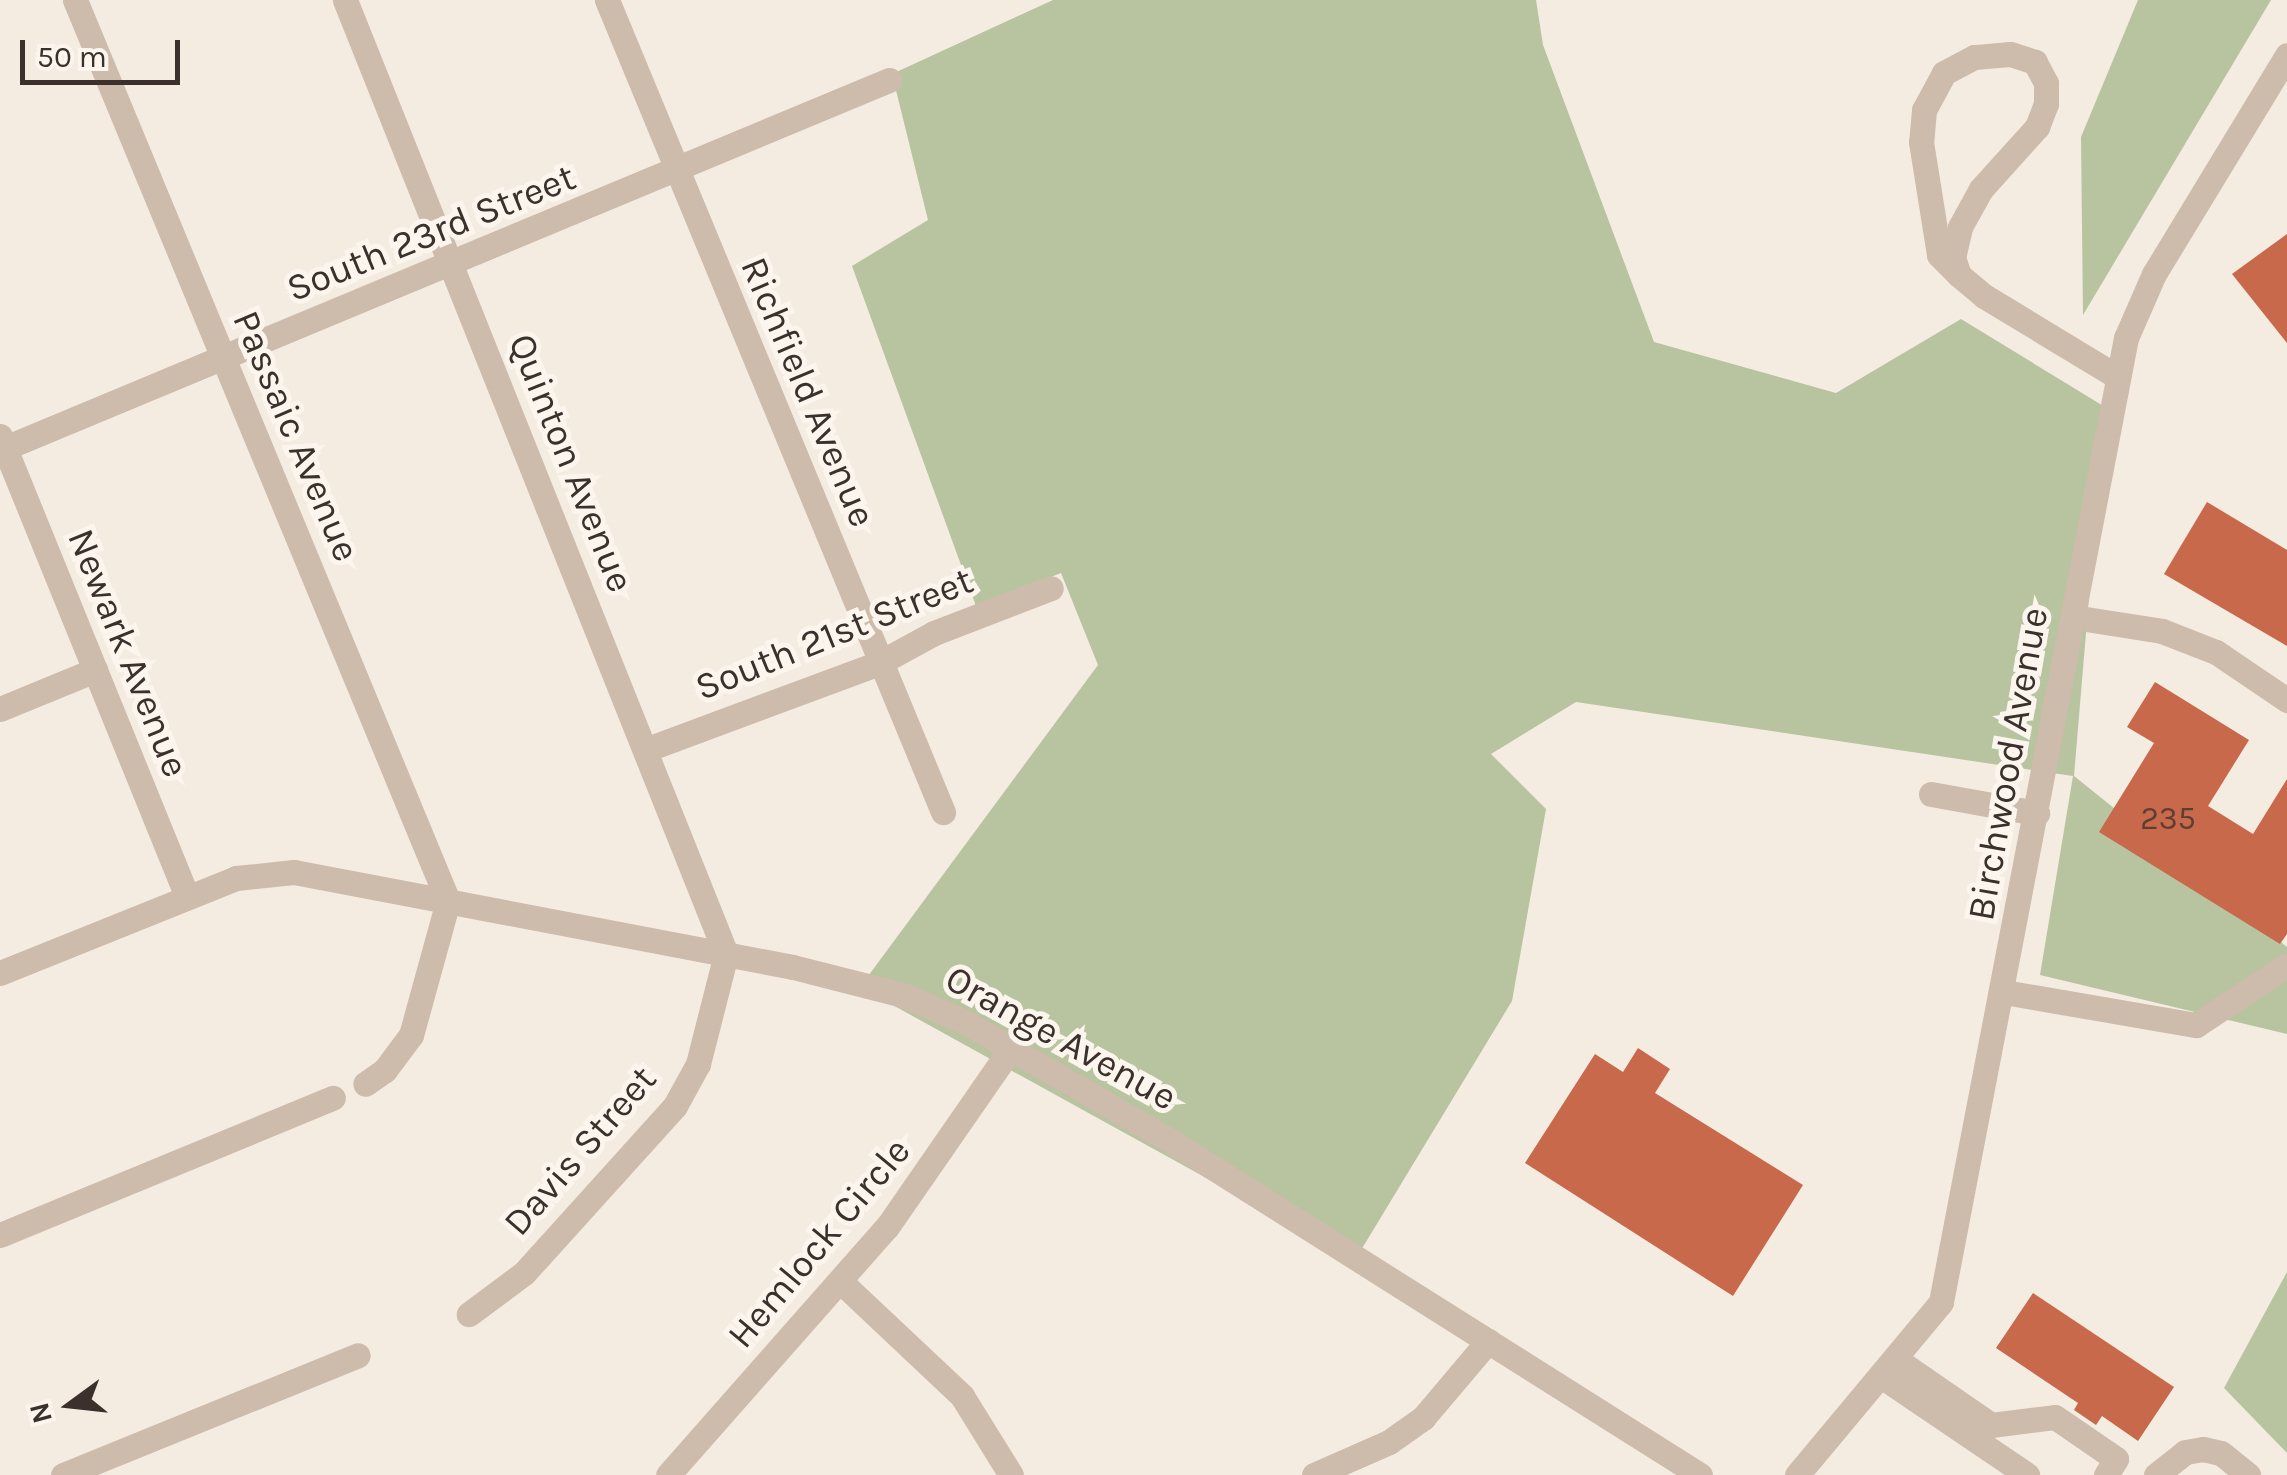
<!DOCTYPE html>
<style>
body{margin:0}
#map{position:relative;width:2287px;height:1475px;overflow:hidden;background:#f4ebe1;font-family:Karla,sans-serif}
div>[style]{position:absolute}
[style*='--x']{left:calc(var(--x)*1px);top:calc(var(--y)*1px);width:calc(var(--w)*1px);rotate:calc(var(--a)*1deg)}
.green>*{inset:0;background:#b8c4a0}
.building>*{inset:0;background:#c8694b}
.minor>*{height:25px;margin:-12.5px;padding:0 12.5px;transform-origin:12.5px;border-radius:12.5px;background:#cdbbac}
span{translate:-50% -50%;white-space:nowrap;text-align:center;line-height:1.15;-webkit-text-stroke:10px #fbf5ee;paint-order:stroke}
.number-label{font-size:32px;color:#5e3e33}
.number-label span{-webkit-text-stroke-width:0}
.street-label{font-size:38px;color:#3b302b}
.north{position:absolute;left:20px;top:1355px;width:100px;height:100px;-webkit-text-stroke:8px #fbf5ee;paint-order:stroke;rotate:255deg;font-size:28px;font-weight:700;line-height:40px;text-align:center;color:#3b302b}
.north::after{content:'';display:block;margin:auto;width:35px;height:45px;background:#3b302b;clip-path:polygon(50% 0,100% 100%,50% 72%,0 100%)}
.scale{position:absolute;left:20px;top:40px;width:160px;height:45px;box-sizing:border-box;border:5px solid #3b302b;border-top:0;padding-left:12px;font-size:30px;line-height:35px;white-space:nowrap;color:#3b302b;-webkit-text-stroke:8px #fbf5ee;paint-order:stroke}
</style>
<div id="map">
<div class="green">
<div style="clip-path:polygon(1053px 0,1536px 0,1543px 45px,1654px 342px,1836px 393px,1961px 319px,2105px 407px,2074px 776px,2287px 947px,2287px 1034px,2040px 975px,2073px 776px,1576px 702px,1491px 754px,1546px 809px,1512px 1001px,1355px 1260px,860px 987px,1098px 665px,1061px 573px,976px 606px,852px 266px,928px 220px,892px 74px)"></div>
<div style="clip-path:polygon(2138px 0,2271px 0,2083px 315px,2081px 137px)"></div>
<div style="clip-path:polygon(2287px 1272px,2287px 1453px,2224px 1388px)"></div>
</div>
<div class="building">
<div style="clip-path:polygon(2287px 234px,2287px 343px,2232px 274px)"></div>
<div style="clip-path:polygon(2207px 502px,2287px 550px,2287px 646px,2164px 574px)"></div>
<div style="clip-path:polygon(2155px 682px,2249px 740px,2208px 806px,2253px 834px,2287px 779px,2287px 934px,2280px 944px,2099px 832px,2154px 743px,2127px 727px)"></div>
<div style="clip-path:polygon(1638px 1048px,1670px 1069px,1655px 1093px,1803px 1185px,1733px 1296px,1525px 1163px,1595px 1054px,1623px 1072px)"></div>
<div style="clip-path:polygon(2033px 1293px,2174px 1387px,2138px 1441px,2102px 1416px,2096px 1425px,2074px 1410px,2078px 1403px,1996px 1348px)"></div>
</div>
<div class="minor">
<div style="--x:75;--y:0;--w:975;--a:67.51"></div>
<div style="--x:448;--y:901;--w:139;--a:105.4"></div>
<div style="--x:411;--y:1035;--w:44;--a:126.6"></div>
<div style="--x:385;--y:1070;--w:24;--a:145"></div>
<div style="--x:345;--y:0;--w:1027;--a:68.23"></div>
<div style="--x:726;--y:954;--w:114;--a:104.3"></div>
<div style="--x:698;--y:1064;--w:48;--a:118.7"></div>
<div style="--x:675;--y:1106;--w:225;--a:132.1"></div>
<div style="--x:524;--y:1273;--w:69;--a:143.3"></div>
<div style="--x:607;--y:0;--w:879;--a:67.52"></div>
<div style="--x:1959;--y:275;--w:18;--a:-109"></div>
<div style="--x:1953;--y:258;--w:32;--a:-77"></div>
<div style="--x:1960;--y:227;--w:43;--a:-61.1"></div>
<div style="--x:1981;--y:189;--w:84;--a:-47.9"></div>
<div style="--x:2037;--y:127;--w:25;--a:-69"></div>
<div style="--x:2046;--y:104;--w:21;--a:-90"></div>
<div style="--x:2046;--y:83;--w:24;--a:-118"></div>
<div style="--x:2035;--y:62;--w:26;--a:-162"></div>
<div style="--x:2010;--y:54;--w:36;--a:175"></div>
<div style="--x:1974;--y:57;--w:34;--a:152"></div>
<div style="--x:1944;--y:73;--w:42;--a:118.4"></div>
<div style="--x:1924;--y:110;--w:32;--a:95"></div>
<div style="--x:1921;--y:142;--w:114;--a:80.9"></div>
<div style="--x:1939;--y:255;--w:28;--a:45"></div>
<div style="--x:1959;--y:275;--w:33;--a:40"></div>
<div style="--x:1984;--y:296;--w:157;--a:31.2"></div>
<div style="--x:0;--y:436;--w:497;--a:67.9"></div>
<div style="--x:0;--y:450;--w:963;--a:-22.6"></div>
<div style="--x:2073;--y:617;--w:90;--a:8.9"></div>
<div style="--x:2162;--y:631;--w:58;--a:21.3"></div>
<div style="--x:2216;--y:652;--w:86;--a:34.1"></div>
<div style="--x:0;--y:709;--w:103;--a:-22.3"></div>
<div style="--x:645;--y:750;--w:252;--a:-20.4"></div>
<div style="--x:881;--y:662;--w:60;--a:-28.7"></div>
<div style="--x:934;--y:633;--w:125;--a:-21"></div>
<div style="--x:1931;--y:794;--w:108;--a:10.2"></div>
<div style="--x:0;--y:973;--w:254;--a:-21.9"></div>
<div style="--x:236;--y:878;--w:58;--a:-5.9"></div>
<div style="--x:294;--y:872;--w:508;--a:10.78"></div>
<div style="--x:793;--y:967;--w:114;--a:14.3"></div>
<div style="--x:903;--y:995;--w:70;--a:23.6"></div>
<div style="--x:967;--y:1023;--w:239;--a:30.1"></div>
<div style="--x:1174;--y:1143;--w:622;--a:32.26"></div>
<div style="--x:2004;--y:992;--w:195;--a:9.8"></div>
<div style="--x:2196;--y:1025;--w:109;--a:-33.4"></div>
<div style="--x:0;--y:1235;--w:360;--a:-22.4"></div>
<div style="--x:840;--y:1281;--w:168;--a:43.3"></div>
<div style="--x:962;--y:1396;--w:93;--a:58.2"></div>
<div style="--x:1897;--y:1360;--w:114;--a:34.7"></div>
<div style="--x:1991;--y:1425;--w:64;--a:-7.1"></div>
<div style="--x:2055;--y:1417;--w:74;--a:34.5"></div>
<div style="--x:2116;--y:1459;--w:19;--a:122"></div>
<div style="--x:1884;--y:1378;--w:173;--a:34.1"></div>
<div style="--x:63;--y:1475;--w:318;--a:-22.1"></div>
<div style="--x:668;--y:1475;--w:331;--a:-48.6"></div>
<div style="--x:887;--y:1227;--w:218;--a:-55.3"></div>
<div style="--x:1314;--y:1475;--w:82;--a:-23.7"></div>
<div style="--x:1389;--y:1442;--w:42;--a:-35.2"></div>
<div style="--x:1423;--y:1418;--w:101;--a:-49.8"></div>
<div style="--x:1797;--y:1475;--w:225;--a:-50.2"></div>
<div style="--x:1941;--y:1302;--w:982;--a:-79.14"></div>
<div style="--x:2126;--y:338;--w:70;--a:-66.4"></div>
<div style="--x:2154;--y:274;--w:256;--a:-58.7"></div>
<div style="--x:2156;--y:1475;--w:37;--a:-38"></div>
<div style="--x:2185;--y:1452;--w:18;--a:-9"></div>
<div style="--x:2203;--y:1449;--w:18;--a:13"></div>
<div style="--x:2221;--y:1453;--w:35;--a:39"></div>
</div>
<div class="number-label">
<span style="left:2168px;top:819px">235</span>
</div>
<div class="street-label">
<span style="left:431px;top:233px;rotate:-22deg">South 23rd Street</span>
<span style="left:808px;top:392px;rotate:67deg">Richfield Avenue</span>
<span style="left:296px;top:436px;rotate:67deg">Passaic Avenue</span>
<span style="left:571px;top:463px;rotate:68deg">Quinton Avenue</span>
<span style="left:834px;top:634px;rotate:-22deg">South 21st Street</span>
<span style="left:128px;top:653px;rotate:68deg">Newark Avenue</span>
<span style="left:2008px;top:764px;rotate:-80deg">Birchwood Avenue</span>
<span style="left:1061px;top:1038px;rotate:29deg">Orange Avenue</span>
<span style="left:580px;top:1151px;rotate:-49deg">Davis Street</span>
<span style="left:819px;top:1243px;rotate:-50deg">Hemlock Circle</span>
</div>
<div class="north">N</div>
<div class="scale">50 m</div>
</div>
